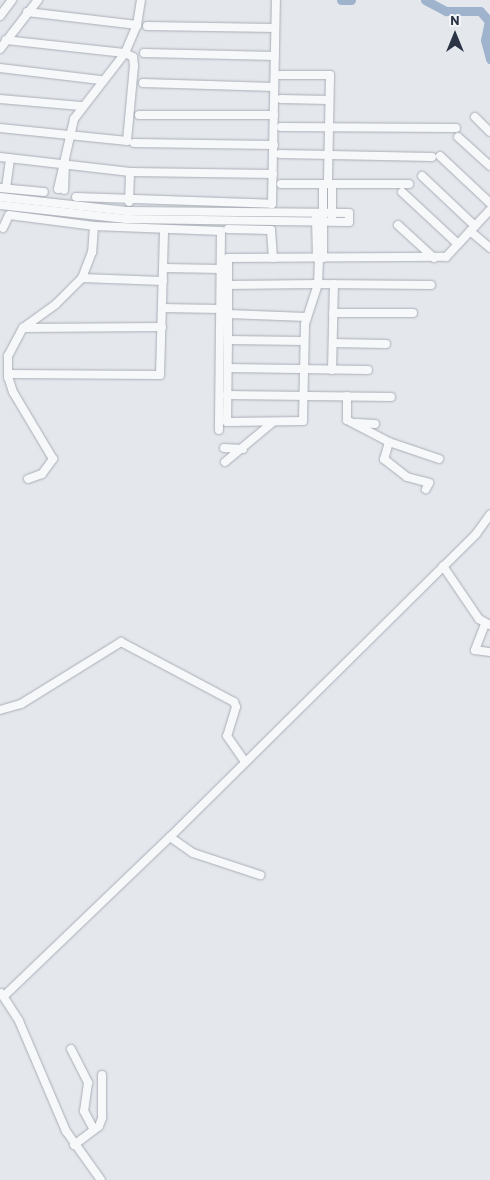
<!DOCTYPE html>
<style>
body{margin:0}
#map{position:relative;width:490px;height:1180px;overflow:hidden;background:#e4e7ec;font-family:Barlow,sans-serif}
div>[style]{position:absolute}
[style*='--x']{left:calc(var(--x)*1px);top:calc(var(--y)*1px);width:calc(var(--w)*1px);rotate:calc(var(--a)*1deg)}
.river>*{height:9px;margin:-4.5px;padding:0 4.5px;transform-origin:4.5px;border-radius:4.5px;background:#9fb4cc}
.roads{filter:drop-shadow(0 0 1px #a9aeb7) drop-shadow(0 0 1px #a9aeb7)}
.minor>*{height:8px;margin:-4px;padding:0 4px;transform-origin:4px;border-radius:4px;background:#f7f8fa}
span{translate:-50% -50%;white-space:nowrap;text-align:center;line-height:1.15;-webkit-text-stroke:5px #f4f6f9;paint-order:stroke}
.north{position:absolute;left:430px;top:10px;width:50px;height:50px;-webkit-text-stroke:4px #f4f6f9;paint-order:stroke;rotate:0deg;font-size:14px;font-weight:700;line-height:20px;text-align:center;color:#2b3445}
.north::after{content:'';display:block;margin:auto;width:18px;height:22px;background:#2b3445;clip-path:polygon(50% 0,100% 100%,50% 72%,0 100%)}
</style>
<div id="map">
<div class="river">
<div style="--x:341;--y:0;--w:10;--a:0"></div>
<div style="--x:425;--y:0;--w:24;--a:28"></div>
<div style="--x:446;--y:11;--w:34;--a:0"></div>
<div style="--x:480;--y:11;--w:13;--a:48"></div>
<div style="--x:489;--y:21;--w:19;--a:102"></div>
<div style="--x:485;--y:40;--w:20;--a:75"></div>
</div>
<div class="roads">
<div class="minor">
<div style="--x:27;--y:12;--w:111;--a:6.7"></div>
<div style="--x:0;--y:16;--w:20;--a:-53"></div>
<div style="--x:147;--y:26;--w:128;--a:0.9"></div>
<div style="--x:0;--y:49;--w:62;--a:-52.2"></div>
<div style="--x:144;--y:53;--w:131;--a:1.3"></div>
<div style="--x:0;--y:68;--w:101;--a:6.8"></div>
<div style="--x:280;--y:75;--w:50;--a:0"></div>
<div style="--x:330;--y:75;--w:109;--a:91.1"></div>
<div style="--x:143;--y:83;--w:131;--a:1.7"></div>
<div style="--x:0;--y:99;--w:81;--a:4.9"></div>
<div style="--x:281;--y:99;--w:48;--a:1.2"></div>
<div style="--x:139;--y:115;--w:135;--a:0"></div>
<div style="--x:475;--y:117;--w:21;--a:45"></div>
<div style="--x:281;--y:127;--w:175;--a:0.3"></div>
<div style="--x:0;--y:128;--w:128;--a:5.8"></div>
<div style="--x:127;--y:141;--w:75;--a:-84.7"></div>
<div style="--x:134;--y:66;--w:9;--a:-96"></div>
<div style="--x:133;--y:57;--w:9;--a:-153"></div>
<div style="--x:125;--y:53;--w:120;--a:-173.8"></div>
<div style="--x:458;--y:137;--w:43;--a:42.2"></div>
<div style="--x:134;--y:143;--w:140;--a:0.8"></div>
<div style="--x:280;--y:154;--w:152;--a:1.1"></div>
<div style="--x:440;--y:156;--w:69;--a:43.2"></div>
<div style="--x:0;--y:157;--w:131;--a:6.6"></div>
<div style="--x:130;--y:172;--w:143;--a:0.8"></div>
<div style="--x:422;--y:176;--w:73;--a:43.3"></div>
<div style="--x:281;--y:184;--w:128;--a:0"></div>
<div style="--x:0;--y:188;--w:44;--a:5.2"></div>
<div style="--x:6;--y:188;--w:30;--a:-82"></div>
<div style="--x:58;--y:189;--w:72;--a:-77.1"></div>
<div style="--x:74;--y:119;--w:83;--a:-52.3"></div>
<div style="--x:125;--y:53;--w:30;--a:-67"></div>
<div style="--x:137;--y:25;--w:25;--a:-81"></div>
<div style="--x:64;--y:190;--w:30;--a:-88"></div>
<div style="--x:402;--y:192;--w:76;--a:42.9"></div>
<div style="--x:0;--y:197;--w:127;--a:6.3"></div>
<div style="--x:126;--y:211;--w:223;--a:0.5"></div>
<div style="--x:349;--y:213;--w:9;--a:90"></div>
<div style="--x:349;--y:222;--w:223;--a:-179.2"></div>
<div style="--x:126;--y:219;--w:127;--a:-173.7"></div>
<div style="--x:76;--y:197;--w:196;--a:2"></div>
<div style="--x:272;--y:204;--w:204;--a:-88.9"></div>
<div style="--x:129;--y:202;--w:30;--a:-88"></div>
<div style="--x:332;--y:217;--w:33;--a:-90"></div>
<div style="--x:316;--y:218;--w:40;--a:88.6"></div>
<div style="--x:398;--y:225;--w:49;--a:42.5"></div>
<div style="--x:94;--y:226;--w:26;--a:94"></div>
<div style="--x:92;--y:252;--w:28;--a:111"></div>
<div style="--x:82;--y:278;--w:81;--a:2.1"></div>
<div style="--x:3;--y:228;--w:14;--a:-65"></div>
<div style="--x:9;--y:215;--w:86;--a:7.4"></div>
<div style="--x:94;--y:226;--w:127;--a:2.3"></div>
<div style="--x:221;--y:231;--w:199;--a:90.6"></div>
<div style="--x:228;--y:229;--w:43;--a:1.3"></div>
<div style="--x:271;--y:230;--w:28;--a:86"></div>
<div style="--x:470;--y:231;--w:26;--a:40"></div>
<div style="--x:319;--y:258;--w:26;--a:92"></div>
<div style="--x:318;--y:284;--w:113;--a:0.5"></div>
<div style="--x:323;--y:258;--w:74;--a:-90"></div>
<div style="--x:164;--y:268;--w:57;--a:1"></div>
<div style="--x:228;--y:285;--w:90;--a:-0.6"></div>
<div style="--x:318;--y:284;--w:42;--a:108"></div>
<div style="--x:305;--y:324;--w:97;--a:91.2"></div>
<div style="--x:303;--y:421;--w:76;--a:179.2"></div>
<div style="--x:227;--y:422;--w:82;--a:-89.3"></div>
<div style="--x:162;--y:308;--w:58;--a:1"></div>
<div style="--x:333;--y:313;--w:80;--a:0"></div>
<div style="--x:228;--y:314;--w:78;--a:2.2"></div>
<div style="--x:23;--y:328;--w:139;--a:-0.4"></div>
<div style="--x:304;--y:341;--w:76;--a:-179.2"></div>
<div style="--x:228;--y:340;--w:82;--a:-90"></div>
<div style="--x:228;--y:258;--w:218;--a:-0.3"></div>
<div style="--x:446;--y:257;--w:64;--a:-46.9"></div>
<div style="--x:333;--y:343;--w:53;--a:1.1"></div>
<div style="--x:228;--y:368;--w:140;--a:0.8"></div>
<div style="--x:332;--y:370;--w:86;--a:-88.7"></div>
<div style="--x:8;--y:374;--w:152;--a:0.4"></div>
<div style="--x:160;--y:375;--w:145;--a:-88.4"></div>
<div style="--x:227;--y:395;--w:164;--a:0.7"></div>
<div style="--x:347;--y:396;--w:24;--a:90"></div>
<div style="--x:347;--y:420;--w:47;--a:27.6"></div>
<div style="--x:389;--y:442;--w:53;--a:18.8"></div>
<div style="--x:356;--y:423;--w:19;--a:3"></div>
<div style="--x:389;--y:442;--w:18;--a:106"></div>
<div style="--x:384;--y:459;--w:29;--a:38"></div>
<div style="--x:407;--y:477;--w:23;--a:15"></div>
<div style="--x:429;--y:483;--w:7;--a:117"></div>
<div style="--x:224;--y:448;--w:19;--a:3"></div>
<div style="--x:225;--y:462;--w:61;--a:-39.7"></div>
<div style="--x:28;--y:479;--w:15;--a:-20"></div>
<div style="--x:42;--y:474;--w:19;--a:-54"></div>
<div style="--x:53;--y:459;--w:78;--a:-120.8"></div>
<div style="--x:13;--y:392;--w:16;--a:-108"></div>
<div style="--x:8;--y:377;--w:21;--a:-90"></div>
<div style="--x:8;--y:356;--w:32;--a:-62"></div>
<div style="--x:23;--y:328;--w:41;--a:-36"></div>
<div style="--x:56;--y:304;--w:37;--a:-45"></div>
<div style="--x:443;--y:566;--w:64;--a:55.8"></div>
<div style="--x:479;--y:619;--w:13;--a:29"></div>
<div style="--x:485;--y:624;--w:28;--a:111"></div>
<div style="--x:475;--y:650;--w:15;--a:8"></div>
<div style="--x:0;--y:710;--w:22;--a:-16"></div>
<div style="--x:21;--y:704;--w:118;--a:-31.8"></div>
<div style="--x:121;--y:642;--w:128;--a:28"></div>
<div style="--x:234;--y:702;--w:5;--a:68"></div>
<div style="--x:236;--y:707;--w:30;--a:107"></div>
<div style="--x:227;--y:736;--w:29;--a:55"></div>
<div style="--x:170;--y:837;--w:28;--a:35"></div>
<div style="--x:193;--y:853;--w:71;--a:18.2"></div>
<div style="--x:1;--y:993;--w:33;--a:57"></div>
<div style="--x:19;--y:1021;--w:120;--a:66.9"></div>
<div style="--x:66;--y:1131;--w:60;--a:54.5"></div>
<div style="--x:4;--y:996;--w:230;--a:-43.8"></div>
<div style="--x:170;--y:837;--w:431;--a:-44.7"></div>
<div style="--x:476;--y:534;--w:24;--a:-54"></div>
<div style="--x:71;--y:1049;--w:38;--a:63"></div>
<div style="--x:88;--y:1083;--w:28;--a:98"></div>
<div style="--x:84;--y:1111;--w:21;--a:62"></div>
<div style="--x:74;--y:1145;--w:31;--a:-37"></div>
<div style="--x:99;--y:1126;--w:9;--a:-69"></div>
<div style="--x:102;--y:1118;--w:43;--a:-90"></div>
</div>
</div>
<div class="north">N</div>
</div>
